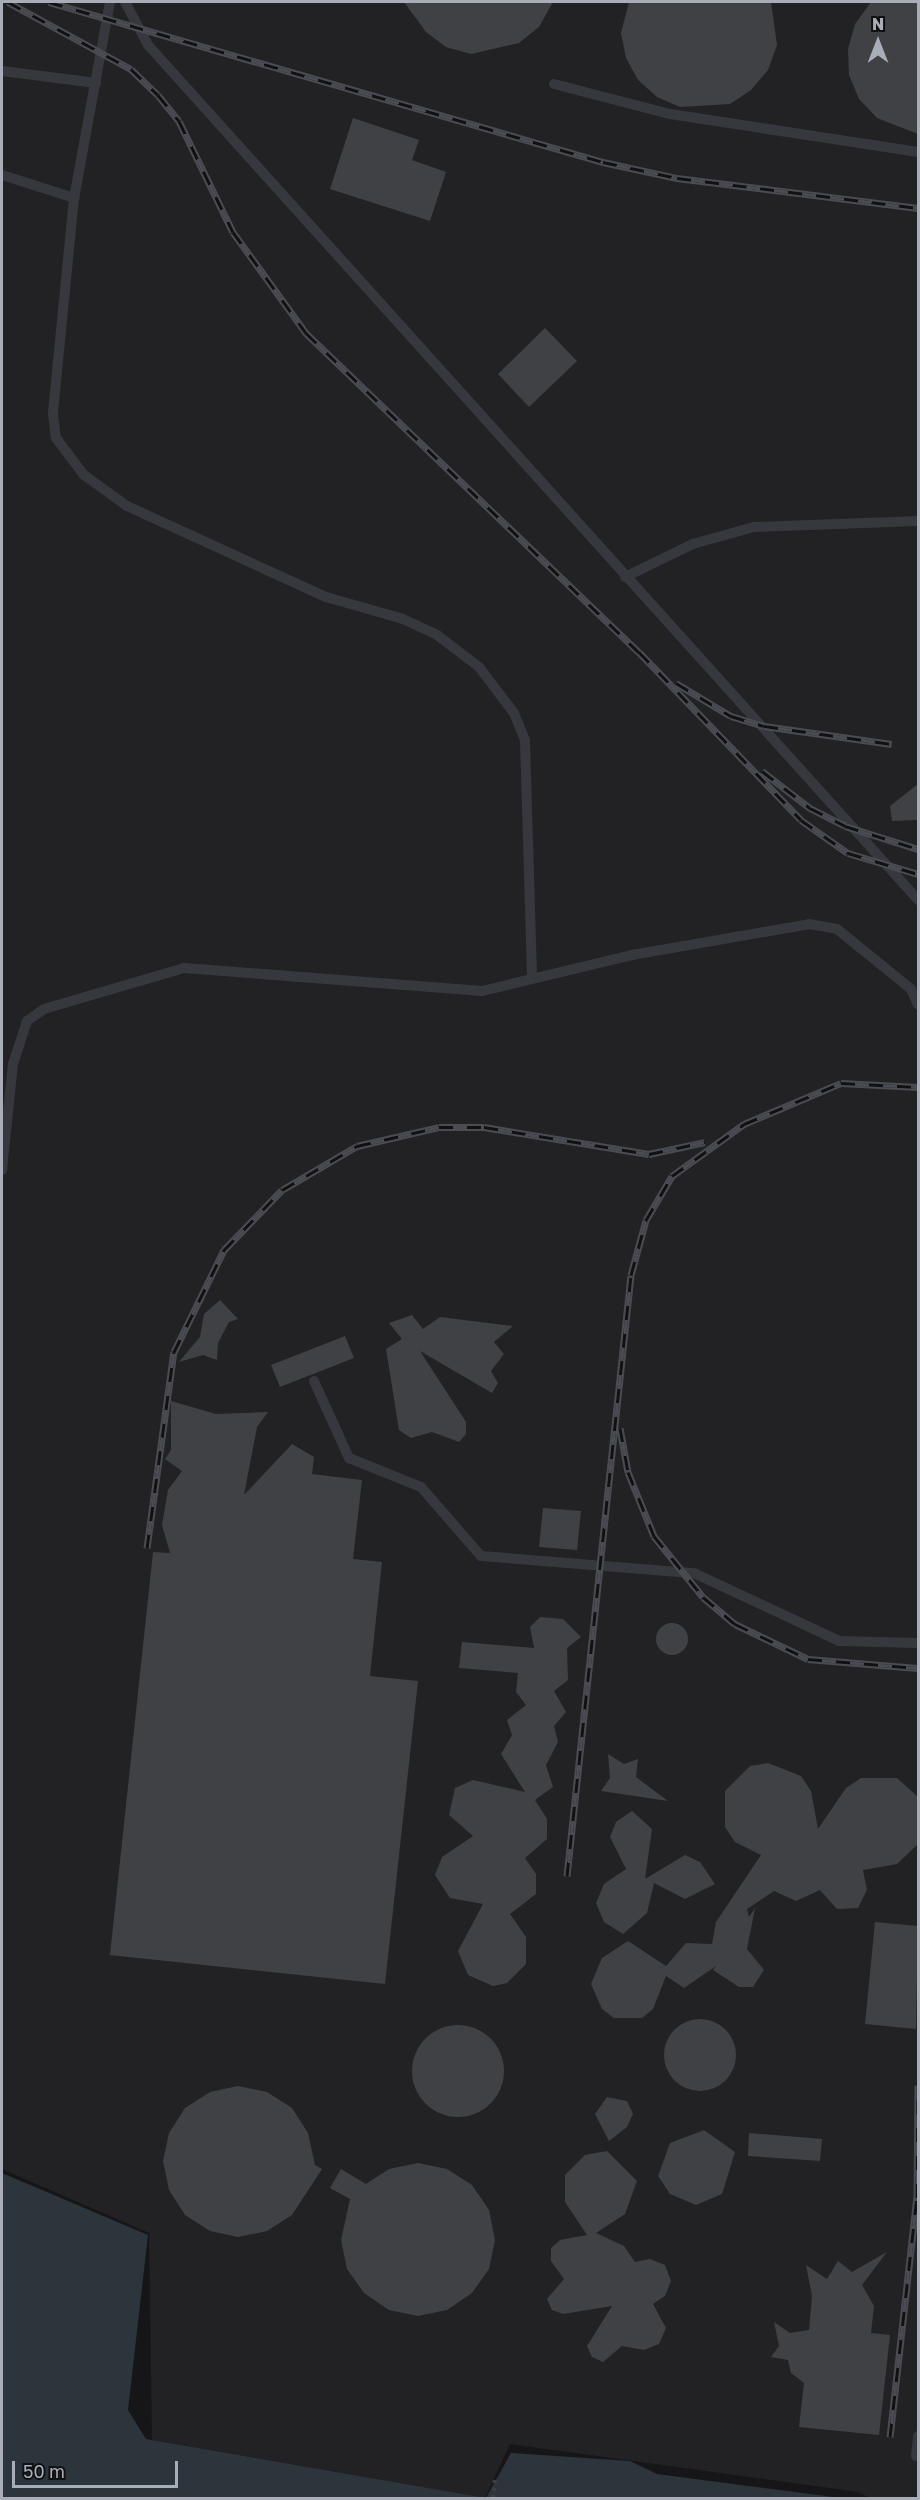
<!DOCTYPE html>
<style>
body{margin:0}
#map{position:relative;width:920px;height:2500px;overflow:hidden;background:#161618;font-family:"Golos Text",sans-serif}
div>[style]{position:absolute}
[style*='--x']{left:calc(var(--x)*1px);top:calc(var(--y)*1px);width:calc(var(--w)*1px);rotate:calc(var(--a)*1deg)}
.built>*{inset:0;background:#222225}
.water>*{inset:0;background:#2c353c}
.building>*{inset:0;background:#404145}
.round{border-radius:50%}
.path>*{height:4px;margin-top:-2px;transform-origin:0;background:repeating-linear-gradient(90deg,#3d3f44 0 3px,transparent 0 7.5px)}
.service>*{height:10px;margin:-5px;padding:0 5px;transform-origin:5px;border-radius:5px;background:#37383d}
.rail>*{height:7px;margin-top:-3.5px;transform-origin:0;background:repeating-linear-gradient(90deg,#111113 0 14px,#4a4c52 0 28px);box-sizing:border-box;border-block:2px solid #4a4c52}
span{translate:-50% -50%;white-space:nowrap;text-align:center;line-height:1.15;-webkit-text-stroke:5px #111113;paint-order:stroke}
.frame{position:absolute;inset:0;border:3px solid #a8adb8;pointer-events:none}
.north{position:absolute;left:848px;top:12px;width:60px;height:60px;-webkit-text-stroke:4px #111113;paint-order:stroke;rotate:0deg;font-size:16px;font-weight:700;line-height:24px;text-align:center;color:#a8adb8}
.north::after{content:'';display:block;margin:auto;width:21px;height:27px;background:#a8adb8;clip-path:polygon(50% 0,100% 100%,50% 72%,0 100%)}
.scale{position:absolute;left:12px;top:2461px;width:166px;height:27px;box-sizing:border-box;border:3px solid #a8adb8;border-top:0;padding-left:8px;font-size:18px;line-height:21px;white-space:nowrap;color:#a8adb8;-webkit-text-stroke:4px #111113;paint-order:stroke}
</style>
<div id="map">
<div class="built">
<div style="clip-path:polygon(2px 2px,918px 2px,918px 2498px,870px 2498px,858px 2492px,510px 2444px,485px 2498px,152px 2440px,149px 2233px,2px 2169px)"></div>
</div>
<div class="water">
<div style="clip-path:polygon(2px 2173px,148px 2235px,128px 2410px,146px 2439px,486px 2498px,2px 2498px)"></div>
<div style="clip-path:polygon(511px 2453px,630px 2461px,657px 2474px,841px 2498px,486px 2498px)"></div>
</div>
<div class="building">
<div style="clip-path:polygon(404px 2px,553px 2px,539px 27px,519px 43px,471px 54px,446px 47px,426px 32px)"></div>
<div style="clip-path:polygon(629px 2px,771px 2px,777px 45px,768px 70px,751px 90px,730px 104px,680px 107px,657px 97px,638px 80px,626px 58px,621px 33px)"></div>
<div style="clip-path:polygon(871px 2px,918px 2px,918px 134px,877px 118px,859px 99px,849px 75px,848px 49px,855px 24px)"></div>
<div style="clip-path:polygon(353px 118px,419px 140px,412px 160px,446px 172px,430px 221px,330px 189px)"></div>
<div style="clip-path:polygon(545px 328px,577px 361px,529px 407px,498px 374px)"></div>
<div style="clip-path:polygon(918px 784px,918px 820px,892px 821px,890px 806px)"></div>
<div style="clip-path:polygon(220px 1300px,238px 1319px,229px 1322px,218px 1343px,217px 1360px,203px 1355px,179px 1362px,200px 1337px,204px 1314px)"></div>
<div style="clip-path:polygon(412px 1315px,423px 1329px,440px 1317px,513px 1326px,494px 1342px,504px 1354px,491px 1371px,498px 1383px,492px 1393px,420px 1351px,466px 1422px,466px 1434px,459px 1442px,432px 1432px,411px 1438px,399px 1430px,386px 1349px,402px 1339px,389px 1323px)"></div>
<div style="clip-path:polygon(345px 1336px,354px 1358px,280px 1387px,271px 1365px)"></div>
<div style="clip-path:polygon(171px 1401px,216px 1414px,268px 1412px,257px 1427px,244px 1495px,292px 1444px,314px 1457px,312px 1474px,362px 1480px,353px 1559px,382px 1562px,370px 1676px,418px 1681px,385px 1984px,110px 1955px,153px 1552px,170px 1553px,162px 1525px,168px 1490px,182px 1471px,165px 1459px,171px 1450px)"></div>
<div style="clip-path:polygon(543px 1508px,581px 1511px,577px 1550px,539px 1547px)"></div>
<div style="clip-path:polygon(540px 1617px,563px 1619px,581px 1637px,567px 1648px,568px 1680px,554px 1691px,566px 1712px,554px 1726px,558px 1742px,546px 1765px,553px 1787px,535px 1800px,547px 1819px,547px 1839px,525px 1858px,536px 1874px,536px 1894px,510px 1914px,526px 1937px,526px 1964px,507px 1983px,493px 1986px,468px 1975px,458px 1951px,483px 1904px,450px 1898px,435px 1875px,442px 1857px,473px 1836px,449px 1815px,455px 1788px,473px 1780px,525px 1792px,501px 1754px,512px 1735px,507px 1720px,526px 1705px,516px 1692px,518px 1673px,459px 1668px,462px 1642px,534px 1648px,530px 1627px)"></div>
<div class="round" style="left:656px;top:1623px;width:32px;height:32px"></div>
<div style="clip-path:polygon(608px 1754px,624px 1764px,638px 1759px,636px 1777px,668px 1801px,601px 1791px,610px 1778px)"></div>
<div style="clip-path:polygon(768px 1763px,801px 1776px,811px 1791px,818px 1829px,846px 1788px,861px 1778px,897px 1778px,918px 1797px,918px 1844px,897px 1864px,863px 1870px,867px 1890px,858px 1908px,837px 1909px,820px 1890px,796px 1901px,774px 1891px,747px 1909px,749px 1917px,755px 1908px,747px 1949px,764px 1970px,753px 1987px,739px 1987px,713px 1970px,716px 1966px,684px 1988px,666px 1976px,653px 2009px,642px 2018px,614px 2018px,602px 2009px,591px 1984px,602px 1958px,628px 1941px,666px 1966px,686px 1943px,712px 1944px,716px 1922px,761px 1855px,735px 1842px,725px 1827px,725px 1791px,750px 1766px)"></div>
<div style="clip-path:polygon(632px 1811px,652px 1829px,645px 1879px,685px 1855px,700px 1862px,715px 1884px,685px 1899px,654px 1883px,647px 1913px,623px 1934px,604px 1922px,596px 1903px,604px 1884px,626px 1869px,610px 1837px,616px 1822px)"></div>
<div style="clip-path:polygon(875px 1922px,918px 1926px,916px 2029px,865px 2024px)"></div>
<div class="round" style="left:664px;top:2019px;width:72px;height:72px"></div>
<div class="round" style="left:412px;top:2025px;width:92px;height:92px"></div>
<div style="clip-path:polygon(238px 2086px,267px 2092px,292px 2108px,308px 2133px,315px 2165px,322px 2169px,292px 2215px,267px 2231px,238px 2237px,210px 2231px,185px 2215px,169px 2190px,163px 2161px,169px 2133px,185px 2108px,210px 2092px)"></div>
<div style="clip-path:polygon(607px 2097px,627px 2101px,633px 2114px,627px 2127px,609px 2141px,595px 2114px)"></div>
<div style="clip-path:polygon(704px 2130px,735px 2152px,722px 2194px,696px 2205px,670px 2194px,658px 2176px,670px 2143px)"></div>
<div style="clip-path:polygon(749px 2133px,822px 2139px,820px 2161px,748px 2156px)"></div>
<div style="clip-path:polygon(607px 2151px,637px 2181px,625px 2214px,596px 2233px,624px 2246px,635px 2262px,650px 2259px,665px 2265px,671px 2281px,665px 2296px,653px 2304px,666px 2328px,659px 2344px,644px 2350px,622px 2346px,603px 2362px,592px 2357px,587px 2346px,612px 2306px,563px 2314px,552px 2310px,547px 2299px,564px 2279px,551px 2261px,551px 2248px,560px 2240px,587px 2235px,565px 2202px,565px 2175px,585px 2155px)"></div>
<div style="clip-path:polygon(418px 2163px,447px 2169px,472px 2185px,489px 2210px,495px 2240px,489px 2269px,472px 2293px,447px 2310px,418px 2316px,389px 2310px,364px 2293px,347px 2269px,341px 2240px,350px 2199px,330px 2188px,341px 2169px,366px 2184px,389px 2169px)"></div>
<div style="clip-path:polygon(887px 2252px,862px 2285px,874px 2306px,871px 2333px,890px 2335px,879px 2435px,799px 2427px,804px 2383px,791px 2373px,788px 2360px,771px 2357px,779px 2346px,774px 2322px,790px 2333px,809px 2330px,812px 2296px,806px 2265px,827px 2279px,838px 2261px,852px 2272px)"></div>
</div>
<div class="path">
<div style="--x:493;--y:2498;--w:20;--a:-84"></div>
</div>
<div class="service">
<div style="--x:110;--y:2;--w:199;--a:100.4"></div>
<div style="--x:74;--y:198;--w:217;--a:95.6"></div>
<div style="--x:53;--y:414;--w:24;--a:83"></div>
<div style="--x:56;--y:438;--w:46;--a:52.9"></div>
<div style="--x:84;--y:475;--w:53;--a:35.8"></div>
<div style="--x:127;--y:506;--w:219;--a:24.6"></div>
<div style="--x:326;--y:597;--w:80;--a:15.9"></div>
<div style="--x:403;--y:619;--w:38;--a:25"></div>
<div style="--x:437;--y:635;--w:53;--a:37.3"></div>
<div style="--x:479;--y:667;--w:58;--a:52.7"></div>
<div style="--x:514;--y:713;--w:29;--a:68"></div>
<div style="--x:525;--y:740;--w:235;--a:88.3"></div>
<div style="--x:125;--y:2;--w:49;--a:61.9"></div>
<div style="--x:148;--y:45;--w:1151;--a:47.99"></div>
<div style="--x:2;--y:71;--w:95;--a:7.3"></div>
<div style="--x:554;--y:84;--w:120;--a:14.5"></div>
<div style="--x:670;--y:114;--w:251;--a:8.7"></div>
<div style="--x:2;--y:175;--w:76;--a:17.7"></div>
<div style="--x:625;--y:577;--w:76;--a:-25.9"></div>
<div style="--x:693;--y:544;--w:63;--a:-15.6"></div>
<div style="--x:754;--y:527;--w:164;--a:-2.1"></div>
<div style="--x:2;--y:1170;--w:107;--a:-84.1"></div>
<div style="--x:13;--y:1064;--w:45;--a:-72"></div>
<div style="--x:27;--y:1021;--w:21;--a:-35"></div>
<div style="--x:44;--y:1009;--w:146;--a:-16.3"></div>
<div style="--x:184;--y:968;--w:299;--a:4.4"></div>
<div style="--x:482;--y:991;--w:154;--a:-13.5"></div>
<div style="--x:632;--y:955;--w:180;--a:-9.9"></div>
<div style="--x:809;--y:924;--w:28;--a:10"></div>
<div style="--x:837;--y:929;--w:95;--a:39"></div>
<div style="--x:911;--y:989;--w:17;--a:66"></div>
<div style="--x:314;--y:1381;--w:85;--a:65.6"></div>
<div style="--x:349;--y:1458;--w:78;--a:21.9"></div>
<div style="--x:421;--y:1487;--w:91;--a:49"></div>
<div style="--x:481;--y:1556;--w:214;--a:4.6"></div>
<div style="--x:694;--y:1573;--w:160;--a:25.1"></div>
<div style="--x:839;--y:1641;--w:79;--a:1.5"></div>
<div style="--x:916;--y:2456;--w:20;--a:-84"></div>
</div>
<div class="rail">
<div style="--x:8;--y:2;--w:140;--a:28.6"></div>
<div style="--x:131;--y:69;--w:37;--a:44"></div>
<div style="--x:158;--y:95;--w:33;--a:51"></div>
<div style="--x:179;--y:121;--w:123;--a:64.1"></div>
<div style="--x:233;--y:232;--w:125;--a:54.1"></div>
<div style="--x:306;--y:333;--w:461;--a:43.8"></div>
<div style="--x:639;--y:652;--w:233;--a:46"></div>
<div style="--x:801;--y:820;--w:57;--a:35.1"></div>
<div style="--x:848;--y:853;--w:73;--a:16.7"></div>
<div style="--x:49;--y:2;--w:577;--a:16.11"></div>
<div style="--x:603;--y:162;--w:76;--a:12.2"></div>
<div style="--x:677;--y:178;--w:243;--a:7.1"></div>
<div style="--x:676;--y:683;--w:64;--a:31"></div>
<div style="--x:731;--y:716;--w:34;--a:17"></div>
<div style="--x:764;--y:726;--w:129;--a:8"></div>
<div style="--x:762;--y:771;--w:61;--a:37.6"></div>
<div style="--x:810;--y:808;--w:39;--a:27"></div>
<div style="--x:845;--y:826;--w:77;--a:17.5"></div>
<div style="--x:620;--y:1428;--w:45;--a:79.7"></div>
<div style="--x:628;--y:1472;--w:69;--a:67.9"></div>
<div style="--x:654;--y:1536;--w:78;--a:51.2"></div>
<div style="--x:703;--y:1597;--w:42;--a:40.2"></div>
<div style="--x:735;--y:1624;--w:81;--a:25.6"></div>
<div style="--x:808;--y:1659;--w:110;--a:4.7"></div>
<div style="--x:147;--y:1548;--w:198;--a:-82.2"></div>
<div style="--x:174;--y:1352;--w:114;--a:-63.9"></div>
<div style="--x:224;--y:1250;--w:83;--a:-46"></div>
<div style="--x:282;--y:1190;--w:87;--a:-30.4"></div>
<div style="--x:357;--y:1146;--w:84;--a:-13"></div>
<div style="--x:439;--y:1127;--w:45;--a:0"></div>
<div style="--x:484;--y:1127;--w:167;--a:9.3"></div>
<div style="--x:649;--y:1154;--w:57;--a:-12.1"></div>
<div style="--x:567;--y:1876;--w:604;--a:-83.92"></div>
<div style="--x:631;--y:1275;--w:57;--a:-74.7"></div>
<div style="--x:646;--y:1220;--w:51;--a:-59.4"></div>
<div style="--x:672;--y:1176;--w:89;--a:-35.8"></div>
<div style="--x:744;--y:1124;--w:105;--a:-22.9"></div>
<div style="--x:841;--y:1083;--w:77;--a:3"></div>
<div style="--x:890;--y:2437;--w:241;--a:-83.6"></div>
<div style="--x:917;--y:2198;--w:113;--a:-89.5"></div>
</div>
<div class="frame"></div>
<div class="north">N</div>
<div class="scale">50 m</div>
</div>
